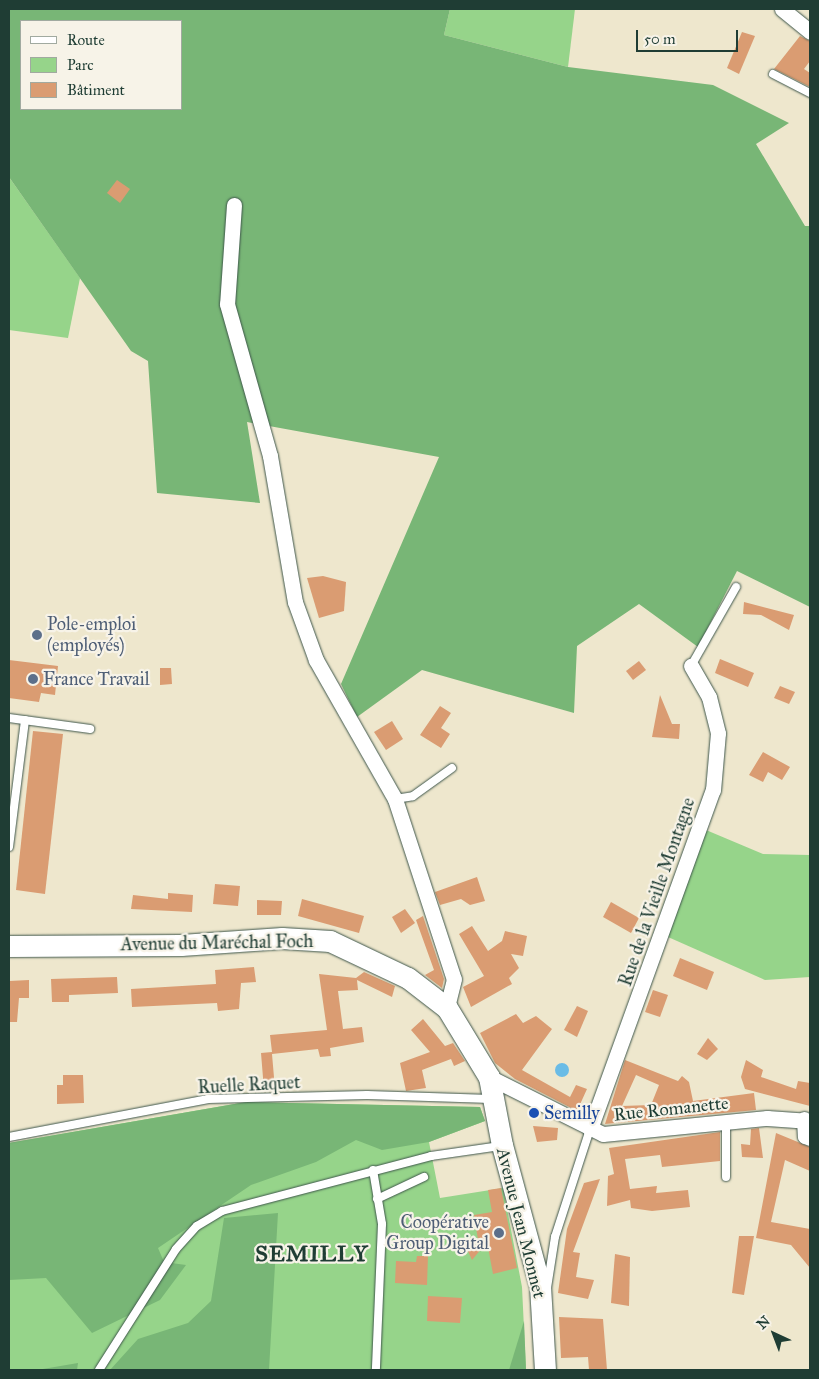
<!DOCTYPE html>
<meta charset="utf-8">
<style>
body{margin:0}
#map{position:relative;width:819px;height:1379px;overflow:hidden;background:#eee7cd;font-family:"IM FELL Great Primer",serif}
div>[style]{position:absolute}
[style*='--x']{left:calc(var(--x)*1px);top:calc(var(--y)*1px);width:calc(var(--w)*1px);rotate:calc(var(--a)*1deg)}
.green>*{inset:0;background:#96d48a}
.forest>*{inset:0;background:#78b676}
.water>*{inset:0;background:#6abce6}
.round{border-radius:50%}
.building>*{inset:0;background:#da9c72}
.roads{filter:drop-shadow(0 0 1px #3e564b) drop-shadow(0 0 1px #3e564b)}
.service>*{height:8px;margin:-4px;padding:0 4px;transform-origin:4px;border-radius:4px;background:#fff}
.minor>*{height:15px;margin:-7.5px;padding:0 7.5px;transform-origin:7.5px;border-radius:7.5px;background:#fff}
.secondary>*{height:21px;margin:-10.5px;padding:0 10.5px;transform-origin:10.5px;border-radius:10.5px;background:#fff}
.dots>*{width:14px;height:14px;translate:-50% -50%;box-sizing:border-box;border:2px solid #f7f3e8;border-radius:50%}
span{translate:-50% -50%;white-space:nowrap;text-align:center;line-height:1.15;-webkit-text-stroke:4.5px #f7f3e8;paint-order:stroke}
.service-label{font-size:18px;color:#4e5e75}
.left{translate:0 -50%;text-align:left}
.right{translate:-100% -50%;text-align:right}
.street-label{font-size:18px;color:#1f3d34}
.transit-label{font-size:18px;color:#164399}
.district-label{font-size:22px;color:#1f3d34;font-weight:700;letter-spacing:1px}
.frame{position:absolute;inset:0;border:10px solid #1f3d34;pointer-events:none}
.legend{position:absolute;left:20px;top:20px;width:162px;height:90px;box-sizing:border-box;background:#f7f3e8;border:1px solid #a1aaa0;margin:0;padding:6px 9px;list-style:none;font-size:15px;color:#1f3d34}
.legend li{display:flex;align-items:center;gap:10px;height:25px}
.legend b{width:25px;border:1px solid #a1aaa0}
.north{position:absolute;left:749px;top:1309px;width:50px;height:50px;-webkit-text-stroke:4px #f7f3e8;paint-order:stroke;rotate:317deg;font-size:14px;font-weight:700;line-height:20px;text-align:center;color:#1f3d34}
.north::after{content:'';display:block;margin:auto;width:18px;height:22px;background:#1f3d34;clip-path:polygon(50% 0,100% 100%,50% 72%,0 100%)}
.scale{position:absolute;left:636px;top:30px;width:102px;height:22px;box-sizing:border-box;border:2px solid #1f3d34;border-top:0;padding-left:6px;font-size:15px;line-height:18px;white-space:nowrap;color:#1f3d34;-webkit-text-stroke:4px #f7f3e8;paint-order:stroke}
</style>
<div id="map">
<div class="green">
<div style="clip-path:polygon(450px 9px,575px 9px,568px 67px,444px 35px)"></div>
<div style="clip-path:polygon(9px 177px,80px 278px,68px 338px,9px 330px)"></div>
<div style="clip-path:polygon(706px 830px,763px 854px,810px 855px,810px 977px,765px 980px,668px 937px)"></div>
<div style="clip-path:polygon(246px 1102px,480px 1107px,485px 1121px,429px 1142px,440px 1198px,503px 1188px,522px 1287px,526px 1370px,9px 1370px,9px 1143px)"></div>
</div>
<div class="forest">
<div style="clip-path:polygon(evenodd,9px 9px,450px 9px,444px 35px,568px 67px,713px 85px,789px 123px,756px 144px,805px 226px,810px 226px,810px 607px,737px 571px,698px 647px,639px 604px,577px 646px,574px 713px,422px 670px,357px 717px,341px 684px,439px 457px,247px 422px,260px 503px,157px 493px,148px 361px,131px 351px,9px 177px,9px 9px,21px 21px,181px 21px,181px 109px,21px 109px,21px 21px)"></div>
<div style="clip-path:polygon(246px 1102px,480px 1107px,485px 1121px,429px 1142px,382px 1150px,356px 1140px,316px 1162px,251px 1185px,158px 1248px,164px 1262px,186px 1265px,160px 1300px,92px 1333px,46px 1278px,9px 1280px,9px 1143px)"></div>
<div style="clip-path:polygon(278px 1213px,269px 1370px,110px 1370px,138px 1339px,188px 1323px,211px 1301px,224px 1218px)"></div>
<div style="clip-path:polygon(524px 1321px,526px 1370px,509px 1370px)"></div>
<div style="clip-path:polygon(78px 1363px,77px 1370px,37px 1370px)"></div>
</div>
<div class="water">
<div class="round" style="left:555px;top:1063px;width:14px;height:14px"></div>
</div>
<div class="building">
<div style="clip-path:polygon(742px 32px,755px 36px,739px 74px,727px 68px)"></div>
<div style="clip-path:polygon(800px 36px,810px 41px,810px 61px,804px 69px,810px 73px,810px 87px,774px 69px)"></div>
<div style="clip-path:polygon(117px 180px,130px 189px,120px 203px,107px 193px)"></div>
<div style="clip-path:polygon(323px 576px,346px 582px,344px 611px,319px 618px,307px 578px)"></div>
<div style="clip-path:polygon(744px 602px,794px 615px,789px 630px,761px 615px,743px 614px)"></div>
<div style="clip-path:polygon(720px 659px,754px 673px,748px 687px,715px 673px)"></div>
<div style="clip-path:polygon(9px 660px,58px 666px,55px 695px,41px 693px,39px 702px,9px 698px)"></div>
<div style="clip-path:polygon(639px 661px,646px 670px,633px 680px,626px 671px)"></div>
<div style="clip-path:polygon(160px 668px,171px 668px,172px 684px,160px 685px)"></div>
<div style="clip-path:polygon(780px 686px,795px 692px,789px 704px,774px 698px)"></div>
<div style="clip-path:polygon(660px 695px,672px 724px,680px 724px,679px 739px,652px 737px)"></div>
<div style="clip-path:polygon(440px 706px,451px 713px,441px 728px,450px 734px,441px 748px,420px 735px)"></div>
<div style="clip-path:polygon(392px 721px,403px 739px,386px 750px,374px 732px)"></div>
<div style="clip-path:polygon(33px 731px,63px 734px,45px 894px,16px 890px)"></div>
<div style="clip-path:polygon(763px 752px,790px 767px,782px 780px,768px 772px,763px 782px,749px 775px)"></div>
<div style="clip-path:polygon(477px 877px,485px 901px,470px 905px,461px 899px,440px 905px,435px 892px)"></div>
<div style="clip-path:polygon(215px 884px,240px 886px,238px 906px,213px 904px)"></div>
<div style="clip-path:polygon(168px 893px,193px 895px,192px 912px,131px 909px,133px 895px,168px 899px)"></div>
<div style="clip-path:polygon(302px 899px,364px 916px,359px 933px,298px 916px)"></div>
<div style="clip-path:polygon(257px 900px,282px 901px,281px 915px,257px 915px)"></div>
<div style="clip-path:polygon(611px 902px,639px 918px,631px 933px,603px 917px)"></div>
<div style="clip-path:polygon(405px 909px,415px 923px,401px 933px,392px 917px)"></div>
<div style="clip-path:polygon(423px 916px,444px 979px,442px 988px,425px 975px,434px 970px,416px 920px)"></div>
<div style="clip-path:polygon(472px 926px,488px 951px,502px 941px,505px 931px,527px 936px,523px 956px,511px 954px,519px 968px,509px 978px,512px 984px,471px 1007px,463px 987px,484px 976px,459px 934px)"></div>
<div style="clip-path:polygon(680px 958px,714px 972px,707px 990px,673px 976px)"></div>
<div style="clip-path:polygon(254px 967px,256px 982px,241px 983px,239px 1009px,218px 1011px,217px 1003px,132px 1007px,131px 989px,216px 984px,215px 970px)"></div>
<div style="clip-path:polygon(364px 972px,395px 986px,392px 997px,357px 980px,358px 990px,338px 991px,343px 1029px,362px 1027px,364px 1042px,330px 1048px,331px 1056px,320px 1057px,318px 1049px,272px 1054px,275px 1089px,264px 1090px,261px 1053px,272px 1052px,270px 1035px,327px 1030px,319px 974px,356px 978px)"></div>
<div style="clip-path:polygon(117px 977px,118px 993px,69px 995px,69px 1002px,52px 1002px,51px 979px)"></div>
<div style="clip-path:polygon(29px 980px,29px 998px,19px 998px,17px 1022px,9px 1022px,9px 981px)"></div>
<div style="clip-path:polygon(653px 990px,668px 995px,660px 1017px,645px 1012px)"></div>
<div style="clip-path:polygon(577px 1006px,588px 1011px,577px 1037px,564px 1030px)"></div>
<div style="clip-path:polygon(516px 1014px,523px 1023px,536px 1016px,552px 1029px,522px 1070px,570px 1097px,576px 1085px,587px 1089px,577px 1111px,515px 1079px,495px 1063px,480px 1033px)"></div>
<div style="clip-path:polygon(423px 1019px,445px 1046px,453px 1043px,465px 1061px,454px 1066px,451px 1059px,422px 1070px,426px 1088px,406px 1091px,400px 1063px,430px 1052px,411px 1030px)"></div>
<div style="clip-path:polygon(708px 1038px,718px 1049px,707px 1060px,697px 1054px)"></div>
<div style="clip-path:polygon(evenodd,625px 1060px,678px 1081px,682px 1076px,689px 1082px,693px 1101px,754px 1093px,756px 1110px,605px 1124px,625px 1060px,636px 1075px,659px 1085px,651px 1105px,622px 1106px,636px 1075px)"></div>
<div style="clip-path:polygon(746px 1060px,763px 1070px,761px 1077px,796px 1089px,798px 1081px,810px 1083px,810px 1106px,745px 1089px,741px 1077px)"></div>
<div style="clip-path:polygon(63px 1075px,83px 1075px,84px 1103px,57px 1104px,57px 1085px,63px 1085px)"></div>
<div style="clip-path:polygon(533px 1126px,558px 1128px,557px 1140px,537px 1142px)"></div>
<div style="clip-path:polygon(759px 1128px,763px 1158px,742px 1157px,741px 1144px,750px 1145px,751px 1129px)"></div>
<div style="clip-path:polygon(720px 1132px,720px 1161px,662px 1167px,660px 1155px,625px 1159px,630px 1189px,657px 1186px,656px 1193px,688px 1190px,690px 1207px,652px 1211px,631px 1208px,630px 1200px,607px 1206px,608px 1176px,614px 1174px,609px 1148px)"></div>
<div style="clip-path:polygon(776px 1133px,810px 1147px,810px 1171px,785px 1160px,771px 1222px,810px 1229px,810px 1268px,791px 1245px,756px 1238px)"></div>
<div style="clip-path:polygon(600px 1179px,573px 1252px,580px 1253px,576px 1277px,594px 1280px,588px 1299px,558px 1293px,567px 1229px,584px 1183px)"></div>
<div style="clip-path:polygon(501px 1188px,517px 1268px,493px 1274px,487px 1242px,472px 1260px,467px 1249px,479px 1246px,474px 1215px,492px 1212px,488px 1190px)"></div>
<div style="clip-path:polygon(739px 1236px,754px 1236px,744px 1295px,732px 1293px)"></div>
<div style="clip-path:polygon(615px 1254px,630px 1257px,629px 1306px,611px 1303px)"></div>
<div style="clip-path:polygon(417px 1256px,428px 1256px,427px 1285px,395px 1283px,396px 1261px,416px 1262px)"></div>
<div style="clip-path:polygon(428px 1296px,462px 1298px,460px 1323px,427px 1321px)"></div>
<div style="clip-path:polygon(559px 1317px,603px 1319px,607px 1370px,589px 1370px,588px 1357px,561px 1358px)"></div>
</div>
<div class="roads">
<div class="service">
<div style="--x:773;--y:74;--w:42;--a:27.2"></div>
<div style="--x:691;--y:666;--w:91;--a:-60.3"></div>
<div style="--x:9;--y:718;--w:82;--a:7.7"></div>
<div style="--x:395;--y:799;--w:18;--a:-9"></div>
<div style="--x:413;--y:796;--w:48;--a:-35.7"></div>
<div style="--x:9;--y:847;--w:128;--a:-82.8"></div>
<div style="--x:9;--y:1137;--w:203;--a:-10.8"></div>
<div style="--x:208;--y:1099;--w:159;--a:-1.4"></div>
<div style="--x:367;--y:1095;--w:124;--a:1.8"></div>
<div style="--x:373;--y:1170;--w:55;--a:80.5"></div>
<div style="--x:382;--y:1224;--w:146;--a:92.4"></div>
<div style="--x:726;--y:1177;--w:54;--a:-90"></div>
<div style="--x:377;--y:1199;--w:52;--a:-25.1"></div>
<div style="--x:547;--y:1288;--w:52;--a:-81.1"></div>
<div style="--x:555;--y:1237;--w:114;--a:-72"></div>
<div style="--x:99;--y:1370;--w:143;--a:-57.5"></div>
<div style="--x:176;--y:1249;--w:31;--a:-48"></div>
<div style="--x:197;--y:1226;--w:29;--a:-31"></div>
<div style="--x:222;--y:1211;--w:216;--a:-14.7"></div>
<div style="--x:431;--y:1156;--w:70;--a:-8.2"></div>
</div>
<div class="minor">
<div style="--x:782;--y:9;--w:36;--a:39"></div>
<div style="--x:234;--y:205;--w:99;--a:94"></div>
<div style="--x:227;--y:304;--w:158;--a:74.2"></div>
<div style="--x:270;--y:456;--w:148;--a:80.3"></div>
<div style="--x:295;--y:602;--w:62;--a:70.1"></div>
<div style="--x:316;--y:660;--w:160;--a:60.4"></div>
<div style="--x:395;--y:799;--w:189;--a:71.9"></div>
<div style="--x:454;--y:979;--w:30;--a:104"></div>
<div style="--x:489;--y:1077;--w:127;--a:26.6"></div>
<div style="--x:603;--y:1134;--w:165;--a:-5.6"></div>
<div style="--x:767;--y:1118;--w:43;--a:4"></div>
<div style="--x:804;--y:1119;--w:17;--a:87"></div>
<div style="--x:805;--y:1136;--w:5;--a:22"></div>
<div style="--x:590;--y:1129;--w:361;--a:-70.1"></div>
<div style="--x:713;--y:790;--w:57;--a:-85"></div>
<div style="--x:718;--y:733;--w:37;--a:-104"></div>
<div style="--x:709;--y:697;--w:36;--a:-120"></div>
</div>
<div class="secondary">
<div style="--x:9;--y:946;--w:172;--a:-0.3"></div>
<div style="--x:181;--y:945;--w:101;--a:-4"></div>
<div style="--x:282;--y:938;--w:48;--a:3.6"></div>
<div style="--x:330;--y:941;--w:86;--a:25.4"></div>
<div style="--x:408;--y:978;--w:49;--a:37.6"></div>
<div style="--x:447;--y:1008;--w:81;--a:58.7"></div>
<div style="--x:489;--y:1077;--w:69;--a:79.2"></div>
<div style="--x:502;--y:1145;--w:146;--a:74.9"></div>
<div style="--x:540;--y:1286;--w:84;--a:86.6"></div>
</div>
</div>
<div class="dots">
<div style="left:37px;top:635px;background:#5c6f8a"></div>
<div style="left:33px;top:679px;background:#5c6f8a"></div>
<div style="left:534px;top:1113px;background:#1a4fb4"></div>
<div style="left:499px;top:1233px;background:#5c6f8a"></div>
</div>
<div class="service-label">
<span class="left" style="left:47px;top:635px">Pole-emploi<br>(employés)</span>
<span class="left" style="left:43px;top:679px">France Travail</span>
<span class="right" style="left:489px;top:1233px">Coopérative<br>Group Digital</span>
</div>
<div class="street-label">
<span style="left:657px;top:892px;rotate:-71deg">Rue de la Vieille Montagne</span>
<span style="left:217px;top:943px;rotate:-1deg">Avenue du Maréchal Foch</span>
<span style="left:249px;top:1085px;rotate:-3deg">Ruelle Raquet</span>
<span style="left:671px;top:1109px;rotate:-6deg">Rue Romanette</span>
<span style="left:521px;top:1223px;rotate:76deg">Avenue Jean Monnet</span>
</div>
<div class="transit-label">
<span class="left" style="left:544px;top:1113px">Semilly</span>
</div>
<div class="district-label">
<span style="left:312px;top:1254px">SEMILLY</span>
</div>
<div class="frame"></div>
<ul class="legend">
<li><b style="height:6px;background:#fff"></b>Route</li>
<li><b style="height:14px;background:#96d48a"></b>Parc</li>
<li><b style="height:14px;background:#da9c72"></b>Bâtiment</li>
</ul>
<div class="north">N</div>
<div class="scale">50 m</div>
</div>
